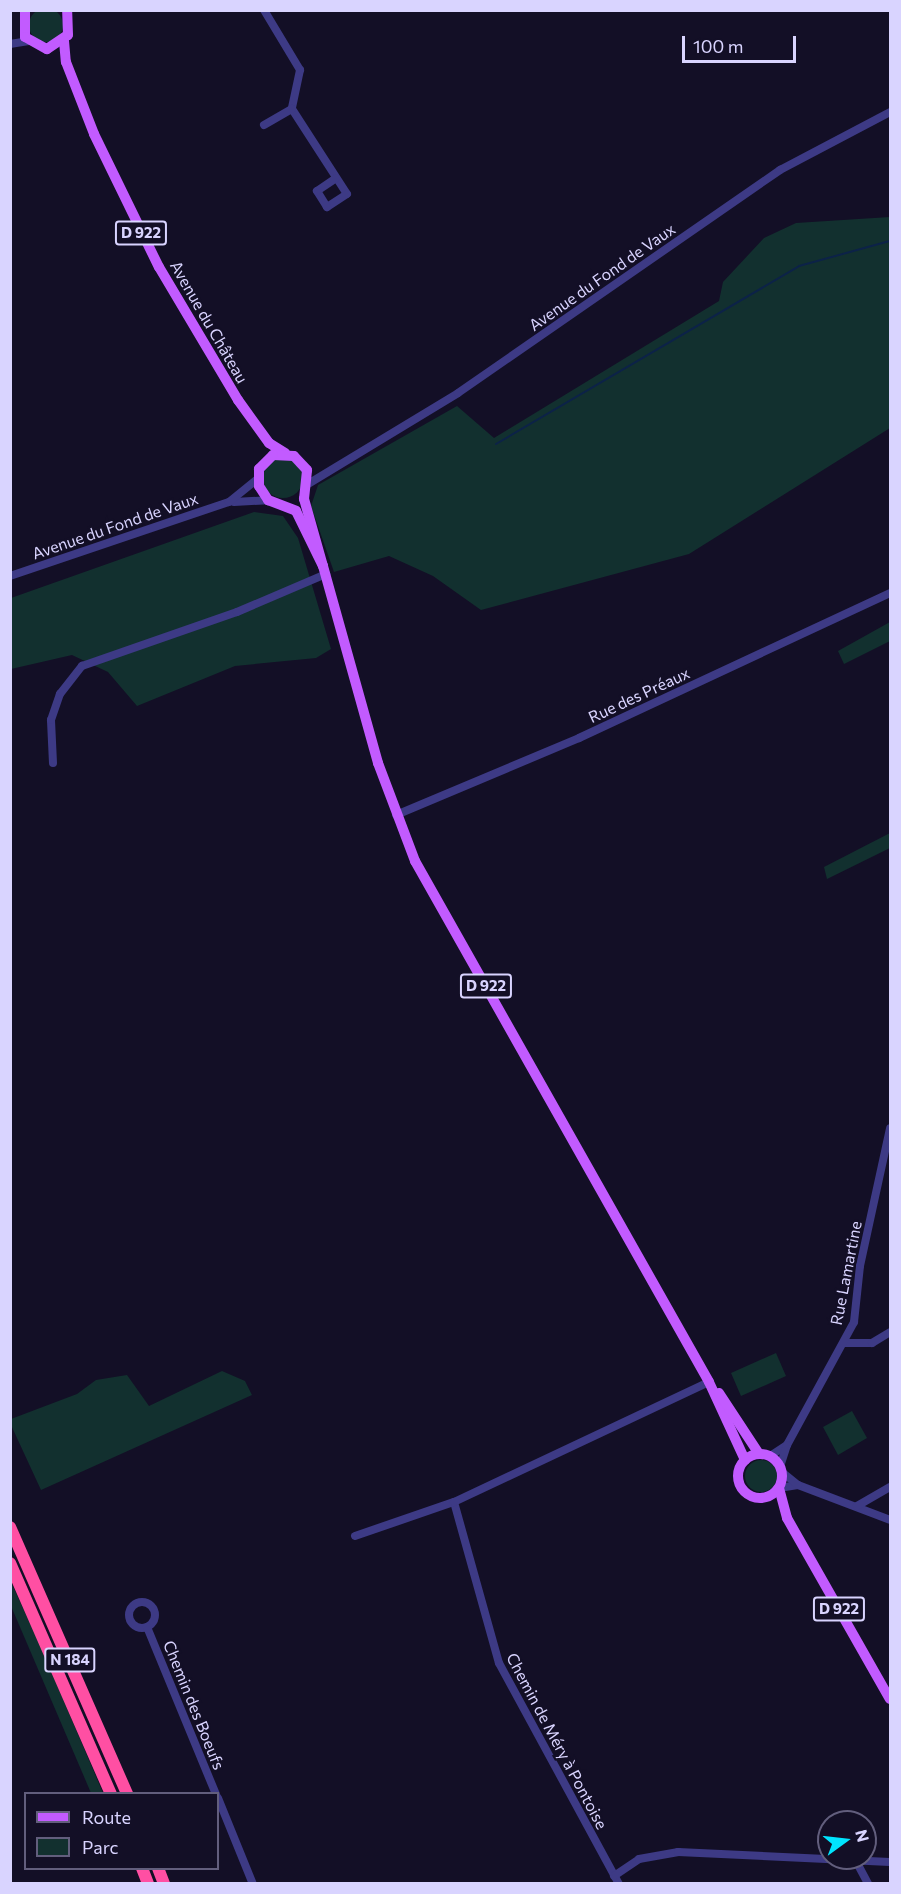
<!DOCTYPE html>
<meta charset="utf-8">
<style>
body{margin:0}
#map{position:relative;width:901px;height:1894px;overflow:hidden;background:#130f26;font-family:Commissioner,sans-serif}
div>[style]{position:absolute}
[style*='--x']{left:calc(var(--x)*1px);top:calc(var(--y)*1px);width:calc(var(--w)*1px);rotate:calc(var(--a)*1deg)}
.green>*{inset:0;background:#12302f}
.round{border-radius:50%}
.stream>*{height:2px;margin:-1px;padding:0 1px;transform-origin:1px;border-radius:1px;background:#0c2248}
.minor>*{height:8px;margin:-4px;padding:0 4px;transform-origin:4px;border-radius:4px;background:#3d3a85}
.minor>.ring{margin:-4px;padding:0;box-sizing:content-box;background:none;border:8px solid #3d3a85;border-radius:50%}
.major>*{height:10px;margin:-5px;padding:0 5px;transform-origin:5px;border-radius:5px;background:#c25bff}
.major>.ring{margin:-5px;padding:0;box-sizing:content-box;background:none;border:10px solid #c25bff;border-radius:50%}
.highway>*{height:12px;margin:-6px;padding:0 6px;transform-origin:6px;border-radius:6px;background:#ff4fa3}
span{translate:-50% -50%;white-space:nowrap;text-align:center;line-height:1.15;-webkit-text-stroke:4.5px #130f26;paint-order:stroke}
.shield-label span{padding:2px 4px;background:#130f26;border:2px solid;border-radius:4px;-webkit-text-stroke-width:0}
.shield-label{font-size:15px;color:#d9d4ff;font-weight:700}
.street-label{font-size:16px;color:#d9d4ff}
.frame{position:absolute;inset:0;border:12px solid #d9d4ff;pointer-events:none}
.legend{position:absolute;left:24px;top:1792px;width:195px;height:78px;box-sizing:border-box;background:#130f26;border:2px solid #625e7d;margin:0;padding:8px 10px;list-style:none;font-size:18px;color:#d9d4ff}
.legend li{display:flex;align-items:center;gap:12px;height:30px}
.legend b{width:30px;border:2px solid #625e7d}
.north{position:absolute;left:817px;top:1810px;width:60px;height:60px;box-sizing:border-box;background:#130f26;border:2px solid #625e7d;border-radius:50%;rotate:75deg;font-size:16px;font-weight:700;line-height:24px;text-align:center;color:#d9d4ff}
.north::after{content:'';display:block;margin:auto;width:21px;height:27px;background:#00e5ff;clip-path:polygon(50% 0,100% 100%,50% 72%,0 100%)}
.scale{position:absolute;left:682px;top:36px;width:114px;height:27px;box-sizing:border-box;border:3px solid #d9d4ff;border-top:0;padding-left:8px;font-size:18px;line-height:21px;white-space:nowrap;color:#d9d4ff;-webkit-text-stroke:4px #130f26;paint-order:stroke}
</style>
<div id="map">
<div class="green">
<div class="round" style="left:29px;top:8px;width:34px;height:34px"></div>
<div style="clip-path:polygon(890px 217px,890px 428px,689px 554px,481px 610px,433px 576px,389px 556px,334px 572px,311px 506px,318px 485px,457px 406px,494px 438px,719px 301px,723px 282px,764px 238px,796px 223px)"></div>
<div class="round" style="left:263px;top:458px;width:40px;height:40px"></div>
<div style="clip-path:polygon(254px 512px,283px 516px,298px 538px,331px 649px,316px 658px,235px 666px,137px 706px,108px 672px,72px 655px,11px 669px,11px 598px)"></div>
<div style="clip-path:polygon(890px 622px,890px 641px,844px 664px,838px 651px)"></div>
<div style="clip-path:polygon(890px 833px,890px 848px,827px 879px,824px 867px)"></div>
<div style="clip-path:polygon(776px 1353px,786px 1376px,741px 1396px,731px 1373px)"></div>
<div style="clip-path:polygon(222px 1371px,245px 1381px,252px 1395px,41px 1490px,11px 1425px,11px 1419px,77px 1394px,96px 1380px,127px 1375px,149px 1406px)"></div>
<div style="clip-path:polygon(852px 1411px,867px 1438px,838px 1455px,823px 1427px)"></div>
<div class="round" style="left:745px;top:1460px;width:32px;height:32px"></div>
<div style="clip-path:polygon(10px 1580px,40px 1645px,103px 1793px,91px 1793px,11px 1606px)"></div>
</div>
<div class="stream">
<div style="--x:496;--y:444;--w:351;--a:-30.4"></div>
<div style="--x:799;--y:266;--w:94;--a:-15.4"></div>
</div>
<div class="minor">
<div style="--x:264;--y:10;--w:70;--a:59"></div>
<div style="--x:300;--y:70;--w:40;--a:102"></div>
<div style="--x:292;--y:109;--w:101;--a:57.1"></div>
<div style="--x:347;--y:194;--w:24;--a:147"></div>
<div style="--x:327;--y:207;--w:19;--a:-122"></div>
<div style="--x:317;--y:191;--w:23;--a:-34"></div>
<div style="--x:10;--y:44;--w:19;--a:-9"></div>
<div style="--x:264;--y:125;--w:32;--a:-30"></div>
<div style="--x:308;--y:484;--w:175;--a:-31.2"></div>
<div style="--x:458;--y:393;--w:392;--a:-34.7"></div>
<div style="--x:780;--y:170;--w:124;--a:-27.8"></div>
<div style="--x:234;--y:502;--w:34;--a:-3"></div>
<div style="--x:10;--y:576;--w:231;--a:-18.7"></div>
<div style="--x:229;--y:502;--w:36;--a:-39"></div>
<div style="--x:53;--y:763;--w:43;--a:-92.7"></div>
<div style="--x:51;--y:720;--w:28;--a:-71"></div>
<div style="--x:60;--y:694;--w:36;--a:-52"></div>
<div style="--x:82;--y:666;--w:164;--a:-19.2"></div>
<div style="--x:237;--y:612;--w:97;--a:-23.1"></div>
<div style="--x:396;--y:815;--w:199;--a:-22.8"></div>
<div style="--x:579;--y:738;--w:343;--a:-25"></div>
<div style="--x:845;--y:1343;--w:27;--a:0"></div>
<div style="--x:872;--y:1343;--w:21;--a:-31"></div>
<div style="--x:787;--y:1445;--w:140;--a:-61.4"></div>
<div style="--x:854;--y:1322;--w:56;--a:-83.9"></div>
<div style="--x:860;--y:1266;--w:141;--a:-77.7"></div>
<div style="--x:770;--y:1456;--w:20;--a:-33"></div>
<div style="--x:787;--y:1445;--w:22;--a:108"></div>
<div style="--x:798;--y:1485;--w:98;--a:20.8"></div>
<div style="--x:779;--y:1488;--w:19;--a:-9"></div>
<div style="--x:798;--y:1485;--w:21;--a:-141"></div>
<div style="--x:454;--y:1502;--w:167;--a:74.4"></div>
<div style="--x:499;--y:1663;--w:251;--a:61.5"></div>
<div style="--x:857;--y:1506;--w:38;--a:-30"></div>
<div style="--x:355;--y:1536;--w:105;--a:-19"></div>
<div style="--x:454;--y:1502;--w:282;--a:-25.2"></div>
<div class="ring" style="left:129px;top:1602px;width:18px;height:18px"></div>
<div style="--x:147;--y:1627;--w:181;--a:67.6"></div>
<div style="--x:218;--y:1798;--w:93;--a:67.9"></div>
<div style="--x:856;--y:1861;--w:26;--a:62"></div>
<div style="--x:614;--y:1876;--w:30;--a:-34"></div>
<div style="--x:639;--y:1859;--w:40;--a:-10"></div>
<div style="--x:678;--y:1852;--w:212;--a:2.7"></div>
</div>
<div class="major">
<div style="--x:25;--y:10;--w:27;--a:90"></div>
<div style="--x:25;--y:37;--w:25;--a:29"></div>
<div style="--x:47;--y:49;--w:25;--a:-34"></div>
<div style="--x:68;--y:35;--w:25;--a:-92"></div>
<div style="--x:64;--y:41;--w:21;--a:85"></div>
<div style="--x:66;--y:62;--w:77;--a:68.7"></div>
<div style="--x:94;--y:134;--w:148;--a:64"></div>
<div style="--x:159;--y:267;--w:155;--a:59.3"></div>
<div style="--x:238;--y:400;--w:53;--a:54.2"></div>
<div style="--x:269;--y:443;--w:19;--a:32"></div>
<div style="--x:323;--y:566;--w:70;--a:-105.8"></div>
<div style="--x:304;--y:499;--w:29;--a:-84"></div>
<div style="--x:307;--y:470;--w:19;--a:-133"></div>
<div style="--x:294;--y:456;--w:21;--a:-177"></div>
<div style="--x:273;--y:455;--w:20;--a:135"></div>
<div style="--x:259;--y:469;--w:17;--a:90"></div>
<div style="--x:259;--y:486;--w:17;--a:57"></div>
<div style="--x:268;--y:500;--w:30;--a:21"></div>
<div style="--x:296;--y:511;--w:61;--a:63.9"></div>
<div style="--x:323;--y:566;--w:205;--a:74.4"></div>
<div style="--x:378;--y:763;--w:105;--a:69.3"></div>
<div style="--x:415;--y:861;--w:598;--a:60.56"></div>
<div style="--x:709;--y:1382;--w:86;--a:65.2"></div>
<div style="--x:719;--y:1393;--w:73;--a:56.7"></div>
<div class="ring" style="left:738px;top:1454px;width:34px;height:34px"></div>
<div style="--x:779;--y:1488;--w:31;--a:75"></div>
<div style="--x:787;--y:1518;--w:208;--a:60.4"></div>
</div>
<div class="highway">
<div style="--x:10;--y:1527;--w:292;--a:66.3"></div>
<div style="--x:10;--y:1563;--w:252;--a:66.4"></div>
<div style="--x:142;--y:1868;--w:17;--a:69"></div>
<div style="--x:158;--y:1868;--w:17;--a:69"></div>
</div>
<div class="shield-label">
<span style="left:141px;top:233px">D 922</span>
<span style="left:486px;top:986px">D 922</span>
<span style="left:839px;top:1609px">D 922</span>
<span style="left:70px;top:1660px">N 184</span>
</div>
<div class="street-label">
<span style="left:602px;top:277px;rotate:-35deg">Avenue du Fond de Vaux</span>
<span style="left:209px;top:322px;rotate:60deg">Avenue du Château</span>
<span style="left:115px;top:526px;rotate:-19deg">Avenue du Fond de Vaux</span>
<span style="left:639px;top:695px;rotate:-25deg">Rue des Préaux</span>
<span style="left:846px;top:1273px;rotate:-79deg">Rue Lamartine</span>
<span style="left:194px;top:1705px;rotate:68deg">Chemin des Boeufs</span>
<span style="left:557px;top:1741px;rotate:62deg">Chemin de Méry à Pontoise</span>
</div>
<div class="frame"></div>
<ul class="legend">
<li><b style="height:8px;background:#c25bff"></b>Route</li>
<li><b style="height:16px;background:#12302f"></b>Parc</li>
</ul>
<div class="north">N</div>
<div class="scale">100 m</div>
</div>
